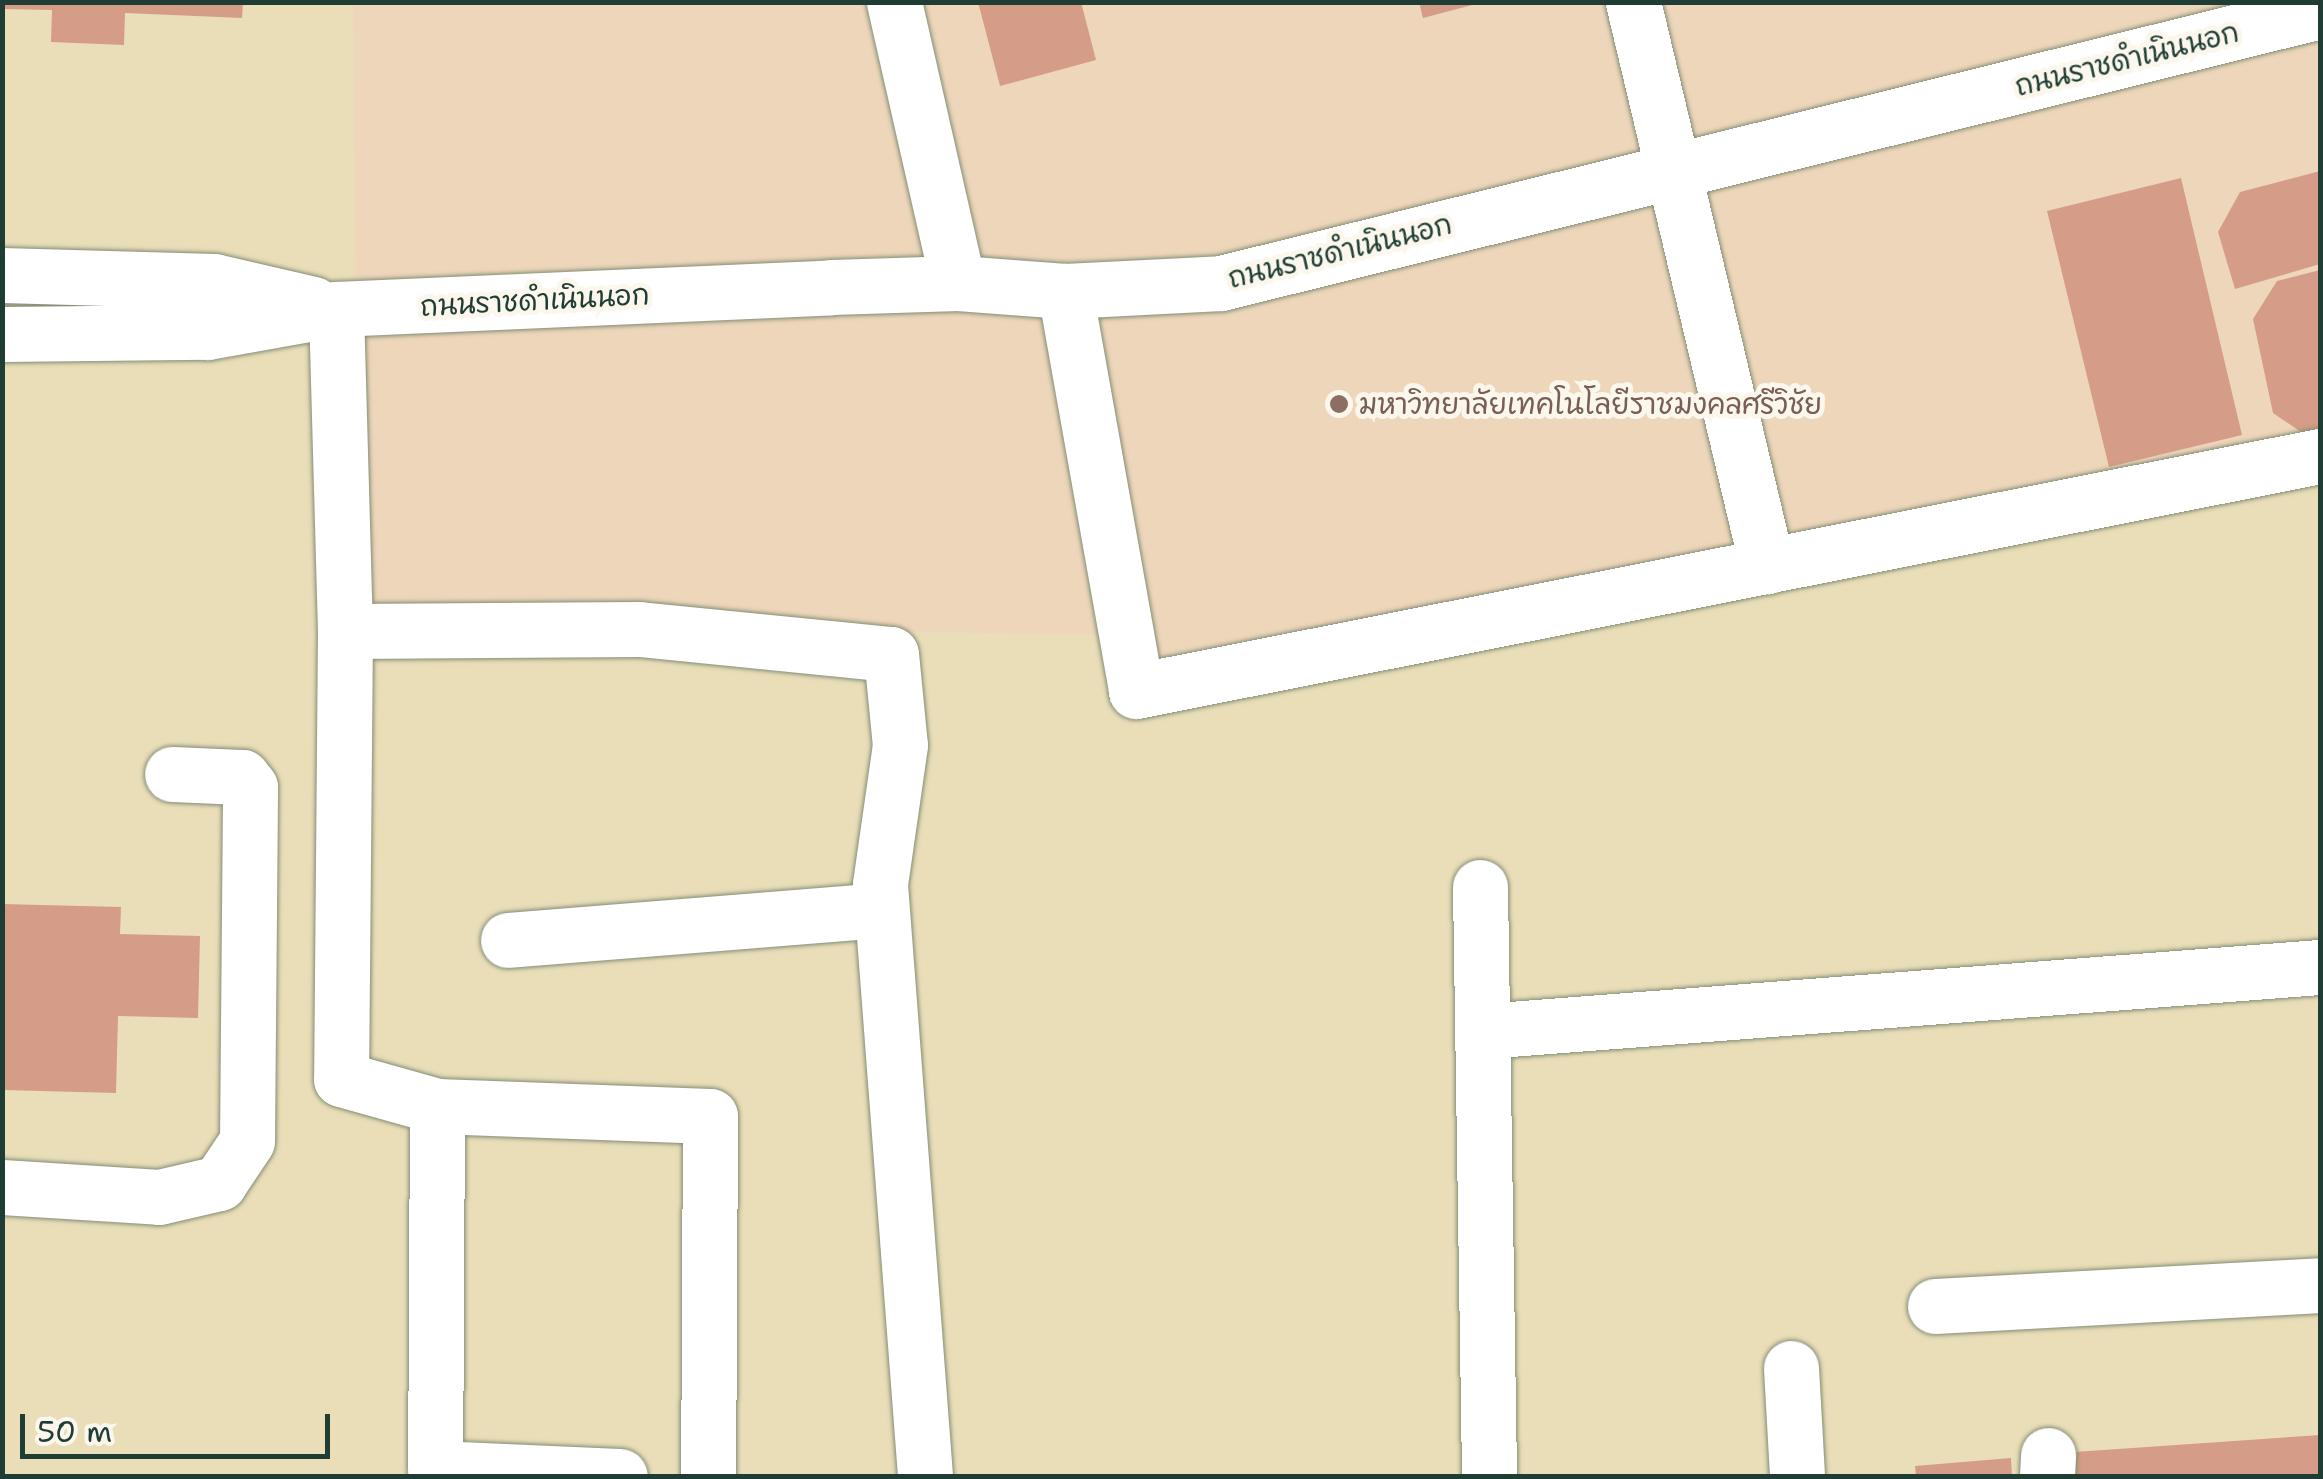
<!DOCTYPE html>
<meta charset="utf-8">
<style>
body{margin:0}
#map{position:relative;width:2323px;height:1479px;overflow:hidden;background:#eadeb9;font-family:"Shantell Sans","Playpen Sans Thai",sans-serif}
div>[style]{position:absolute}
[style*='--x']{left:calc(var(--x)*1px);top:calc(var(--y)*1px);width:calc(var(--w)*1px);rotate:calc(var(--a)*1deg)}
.built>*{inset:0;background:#eed6bb}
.building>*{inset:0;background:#d59d87}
.roads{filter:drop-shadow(0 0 2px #848e76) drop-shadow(0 0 2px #848e76)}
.minor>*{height:55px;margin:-27.5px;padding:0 27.5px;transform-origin:27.5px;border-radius:27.5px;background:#fff}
.dots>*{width:28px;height:28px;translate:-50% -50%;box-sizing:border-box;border:5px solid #fbf7ec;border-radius:50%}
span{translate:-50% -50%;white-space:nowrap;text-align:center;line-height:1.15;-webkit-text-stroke:10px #fbf7ec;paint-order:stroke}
.street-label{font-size:28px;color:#1f3d34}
.education-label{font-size:28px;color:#785e54}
.left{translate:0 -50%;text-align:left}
.frame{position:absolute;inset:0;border:5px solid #1f3d34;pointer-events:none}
.scale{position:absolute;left:20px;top:1414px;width:310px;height:45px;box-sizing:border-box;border:5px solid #1f3d34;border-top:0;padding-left:12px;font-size:30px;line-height:35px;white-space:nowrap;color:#1f3d34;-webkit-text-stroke:8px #fbf7ec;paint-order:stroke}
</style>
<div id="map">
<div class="built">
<div style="clip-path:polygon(353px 3px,2320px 3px,2320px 474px,1128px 704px,1113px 635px,910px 632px,639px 612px,359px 622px)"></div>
</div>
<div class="building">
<div style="clip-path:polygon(2px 2px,243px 2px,242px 18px,125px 13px,124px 45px,51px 42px,52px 10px,2px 9px)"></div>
<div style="clip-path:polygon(978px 2px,1081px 2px,1096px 60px,1000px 86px)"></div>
<div style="clip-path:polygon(1419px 2px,1475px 2px,1476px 4px,1423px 18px)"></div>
<div style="clip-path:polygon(2320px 171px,2320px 264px,2235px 289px,2218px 232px,2240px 192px)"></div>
<div style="clip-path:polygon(2181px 178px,2242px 435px,2109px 467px,2047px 211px)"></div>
<div style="clip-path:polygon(2320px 270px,2320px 435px,2310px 438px,2273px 413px,2253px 319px,2277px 281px)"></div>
<div style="clip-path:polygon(2px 904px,121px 907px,120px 934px,200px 936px,198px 1018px,118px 1016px,116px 1093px,2px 1090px)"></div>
<div style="clip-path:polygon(2320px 1435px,2320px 1476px,2061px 1476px,2060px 1453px)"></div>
<div style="clip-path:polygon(2011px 1458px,2012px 1476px,1916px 1476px,1915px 1466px)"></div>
</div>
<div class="roads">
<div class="minor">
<div style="--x:894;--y:2;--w:288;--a:77.2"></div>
<div style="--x:1633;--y:2;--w:580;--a:76.63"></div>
<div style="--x:2;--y:275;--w:212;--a:1.6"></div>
<div style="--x:214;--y:281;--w:102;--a:13.1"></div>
<div style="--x:1065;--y:291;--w:406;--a:79.9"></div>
<div style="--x:1136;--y:691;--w:1207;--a:-11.23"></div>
<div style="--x:336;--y:309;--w:322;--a:88.4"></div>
<div style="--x:345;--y:631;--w:448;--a:90.5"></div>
<div style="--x:341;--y:1079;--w:100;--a:15.7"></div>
<div style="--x:437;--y:1106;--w:273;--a:2.1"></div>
<div style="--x:710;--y:1116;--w:360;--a:90.3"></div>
<div style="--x:2;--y:334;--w:205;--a:-0.6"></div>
<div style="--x:207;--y:332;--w:131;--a:-10.1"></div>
<div style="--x:336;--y:309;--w:495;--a:-2.5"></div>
<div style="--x:831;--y:287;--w:127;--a:-1.8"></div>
<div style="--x:958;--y:283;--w:107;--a:4.3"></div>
<div style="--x:1065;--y:291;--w:156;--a:-2.9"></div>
<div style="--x:1221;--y:283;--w:1132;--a:-13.9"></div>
<div style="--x:345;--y:631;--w:294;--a:-0.4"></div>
<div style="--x:639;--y:629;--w:253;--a:5.7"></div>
<div style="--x:891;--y:654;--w:91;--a:84.4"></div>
<div style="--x:900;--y:745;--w:140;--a:98.2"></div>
<div style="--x:880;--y:884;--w:594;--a:85.65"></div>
<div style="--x:1480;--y:887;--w:589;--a:89.12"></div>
<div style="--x:508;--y:940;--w:374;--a:-4.6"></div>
<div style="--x:1484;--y:1031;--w:838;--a:-4.38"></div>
<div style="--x:437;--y:1106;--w:362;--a:90.3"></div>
<div style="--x:435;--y:1468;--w:185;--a:2.5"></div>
<div style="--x:2;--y:1187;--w:157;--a:3.6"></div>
<div style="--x:159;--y:1197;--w:62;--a:-13.1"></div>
<div style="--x:219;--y:1183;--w:50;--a:-56.3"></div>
<div style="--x:247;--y:1141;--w:354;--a:-89.5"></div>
<div style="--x:250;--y:787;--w:13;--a:-129"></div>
<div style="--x:242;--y:777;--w:70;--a:-177.5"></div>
<div style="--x:1935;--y:1306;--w:386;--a:-3.1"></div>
<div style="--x:1791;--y:1368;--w:108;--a:86.8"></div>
<div style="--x:2047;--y:1476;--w:21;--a:-87"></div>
</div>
</div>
<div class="dots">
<div style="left:1339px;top:404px;background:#8d6e63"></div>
</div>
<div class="street-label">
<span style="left:2127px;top:59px;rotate:-14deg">ถนนราชดำเนินนอก</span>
<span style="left:1340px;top:251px;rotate:-14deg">ถนนราชดำเนินนอก</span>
<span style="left:535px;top:300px;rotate:-3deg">ถนนราชดำเนินนอก</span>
</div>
<div class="education-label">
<span class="left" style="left:1359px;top:404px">มหาวิทยาลัยเทคโนโลยีราชมงคลศรีวิชัย</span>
</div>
<div class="frame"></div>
<div class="scale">50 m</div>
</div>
